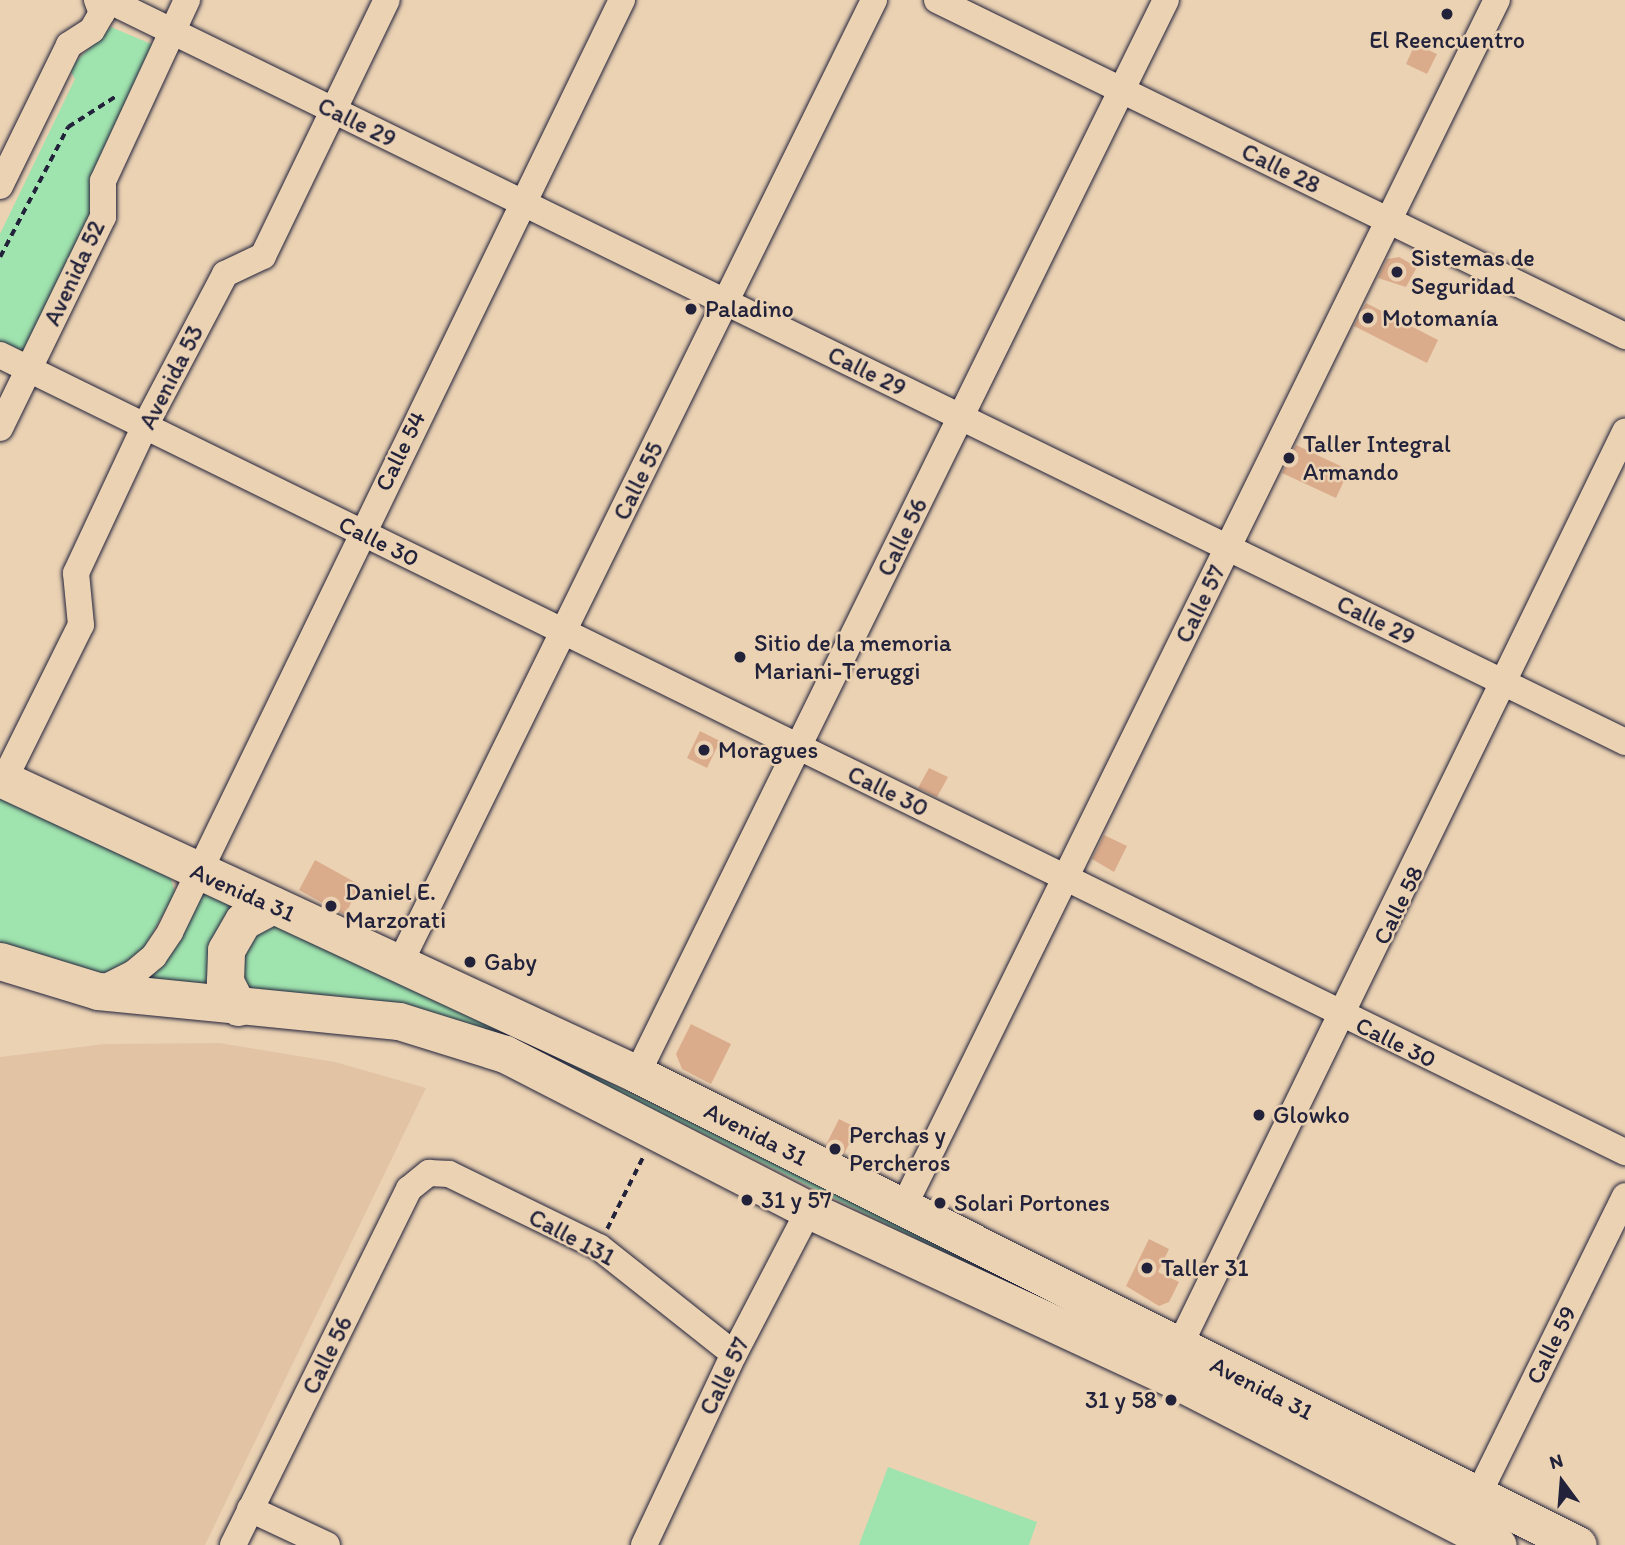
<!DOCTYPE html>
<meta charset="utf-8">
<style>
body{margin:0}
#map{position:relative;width:1625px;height:1545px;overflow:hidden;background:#ebd2b3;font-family:Itim,sans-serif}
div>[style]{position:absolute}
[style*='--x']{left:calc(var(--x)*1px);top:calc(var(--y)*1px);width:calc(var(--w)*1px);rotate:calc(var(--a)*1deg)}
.built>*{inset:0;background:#e2c4a5}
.green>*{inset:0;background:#9fe3ae}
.building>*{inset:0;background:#dbac8c}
.path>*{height:3.5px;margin-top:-1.75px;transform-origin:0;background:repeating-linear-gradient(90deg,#22223b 0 7px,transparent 0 12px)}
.roads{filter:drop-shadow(0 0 2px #22223b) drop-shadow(0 0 2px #22223b)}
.minor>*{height:26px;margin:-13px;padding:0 13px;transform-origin:13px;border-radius:13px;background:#ebd2b3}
.highway>*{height:37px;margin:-18.5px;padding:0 18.5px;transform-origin:18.5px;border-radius:18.5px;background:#ebd2b3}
.dots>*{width:19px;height:19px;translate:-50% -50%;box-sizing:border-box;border:4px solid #ebd2b3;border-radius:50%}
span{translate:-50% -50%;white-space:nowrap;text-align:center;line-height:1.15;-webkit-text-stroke:5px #ebd2b3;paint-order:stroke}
.poi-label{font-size:24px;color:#22223b}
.left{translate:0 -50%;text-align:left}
.right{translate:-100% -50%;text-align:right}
.street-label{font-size:24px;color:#22223b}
.north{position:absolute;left:1527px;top:1447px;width:70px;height:70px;-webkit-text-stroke:5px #ebd2b3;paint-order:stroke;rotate:344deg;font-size:19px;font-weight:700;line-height:28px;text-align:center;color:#22223b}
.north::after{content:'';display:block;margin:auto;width:24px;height:32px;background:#22223b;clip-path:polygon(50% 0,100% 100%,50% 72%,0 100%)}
</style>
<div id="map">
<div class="built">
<div style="clip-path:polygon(219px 1043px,335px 1062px,426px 1088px,205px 1545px,0 1545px,0 1057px,104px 1044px)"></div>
</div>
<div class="green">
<div style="clip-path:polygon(111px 27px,156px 46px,93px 219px,25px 354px,0 343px,0 234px,75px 79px,69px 68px)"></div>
<div style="clip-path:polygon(0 786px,167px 865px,175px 893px,143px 950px,110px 978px,51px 967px,0 942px)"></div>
<div style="clip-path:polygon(204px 887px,246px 907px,210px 992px,147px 982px)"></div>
<div style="clip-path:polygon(265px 920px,478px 1018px,1075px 1310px,1072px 1316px,532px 1049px,418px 1011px,335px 996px,240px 993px,233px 968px)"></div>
<div style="clip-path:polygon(888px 1467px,1037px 1522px,1029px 1545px,859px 1545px)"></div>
</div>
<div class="building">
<div style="clip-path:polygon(1415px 44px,1437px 54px,1427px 74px,1406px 64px)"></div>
<div style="clip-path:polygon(1399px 257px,1417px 267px,1406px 287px,1378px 278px,1387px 259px)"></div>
<div style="clip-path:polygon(1366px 303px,1438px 340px,1427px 363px,1354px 326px)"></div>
<div style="clip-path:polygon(1296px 445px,1349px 470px,1336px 498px,1282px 473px)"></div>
<div style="clip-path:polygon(700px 731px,720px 741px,707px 768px,687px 758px)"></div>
<div style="clip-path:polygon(929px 768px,948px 777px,937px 797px,918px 788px)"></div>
<div style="clip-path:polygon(1104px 835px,1127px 846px,1114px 872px,1092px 859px)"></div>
<div style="clip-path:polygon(315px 860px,360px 885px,345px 915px,299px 890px)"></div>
<div style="clip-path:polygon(691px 1024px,731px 1044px,711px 1084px,682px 1069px,676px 1054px)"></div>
<div style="clip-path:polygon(839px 1119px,857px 1128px,844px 1154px,826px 1145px)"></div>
<div style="clip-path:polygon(1149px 1239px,1169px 1249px,1158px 1272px,1179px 1282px,1169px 1302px,1159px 1306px,1126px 1286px)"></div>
</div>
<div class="path">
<div style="--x:0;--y:257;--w:147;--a:-62.4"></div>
<div style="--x:68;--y:127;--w:59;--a:-32.6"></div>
<div style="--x:607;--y:1229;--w:83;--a:-63.4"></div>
</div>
<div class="roads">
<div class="minor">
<div style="--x:108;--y:0;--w:1689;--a:26.06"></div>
<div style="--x:937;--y:0;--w:766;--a:26.03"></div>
<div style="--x:0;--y:186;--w:157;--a:-63.9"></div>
<div style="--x:69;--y:45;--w:27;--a:-33"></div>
<div style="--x:92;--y:30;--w:20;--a:-60"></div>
<div style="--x:102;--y:13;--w:14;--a:-111"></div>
<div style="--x:0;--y:355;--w:1810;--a:26.13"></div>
<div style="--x:0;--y:428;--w:235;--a:-64"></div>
<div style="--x:103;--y:217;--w:36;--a:-90"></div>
<div style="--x:103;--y:181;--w:200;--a:-65.1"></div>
<div style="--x:4;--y:780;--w:173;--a:-63.6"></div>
<div style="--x:81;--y:625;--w:52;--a:-95.5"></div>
<div style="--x:76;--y:573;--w:162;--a:-64.9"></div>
<div style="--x:145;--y:426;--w:172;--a:-62.2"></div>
<div style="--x:225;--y:274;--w:42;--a:-25.3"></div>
<div style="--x:263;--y:256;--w:284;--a:-64.2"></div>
<div style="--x:401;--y:961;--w:1071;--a:-63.79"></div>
<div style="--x:98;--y:991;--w:40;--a:-26.6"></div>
<div style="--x:134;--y:973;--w:26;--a:-40"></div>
<div style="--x:154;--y:956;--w:29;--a:-56"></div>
<div style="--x:170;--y:932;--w:1036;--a:-64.13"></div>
<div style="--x:637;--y:1074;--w:1197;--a:-63.78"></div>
<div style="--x:903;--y:1208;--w:1346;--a:-63.82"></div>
<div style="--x:1172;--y:1361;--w:1034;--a:-64.01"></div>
<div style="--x:1478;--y:1495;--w:333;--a:-63.8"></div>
<div style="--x:250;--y:1509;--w:85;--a:25.1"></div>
<div style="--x:233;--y:1545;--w:397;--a:-63.7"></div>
<div style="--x:409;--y:1189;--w:26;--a:-39"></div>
<div style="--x:429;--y:1173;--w:20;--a:3"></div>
<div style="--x:449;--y:1174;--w:167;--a:26"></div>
<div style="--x:599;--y:1247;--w:172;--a:38.4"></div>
<div style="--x:644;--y:1545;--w:211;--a:-64.8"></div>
<div style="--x:734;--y:1354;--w:162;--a:-62.5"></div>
</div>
<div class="highway">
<div style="--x:0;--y:778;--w:702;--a:24.92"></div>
<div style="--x:637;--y:1074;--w:1052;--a:26.59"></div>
<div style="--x:0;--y:961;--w:102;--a:17"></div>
<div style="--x:98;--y:991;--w:302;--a:5.7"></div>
<div style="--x:399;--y:1021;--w:111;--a:17.3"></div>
<div style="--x:505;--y:1054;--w:342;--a:27.2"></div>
<div style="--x:809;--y:1210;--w:408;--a:24.9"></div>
<div style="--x:1179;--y:1382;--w:358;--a:27.1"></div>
<div style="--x:238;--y:1007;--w:29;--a:-117"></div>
<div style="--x:225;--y:981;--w:31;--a:-88"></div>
<div style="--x:226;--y:950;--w:34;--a:-60"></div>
<div style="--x:243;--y:921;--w:34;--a:-28"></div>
</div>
</div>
<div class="dots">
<div style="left:1447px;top:14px;background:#22223b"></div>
<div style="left:1397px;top:272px;background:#22223b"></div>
<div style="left:691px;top:309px;background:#22223b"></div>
<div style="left:1368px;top:318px;background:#22223b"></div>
<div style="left:1289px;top:458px;background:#22223b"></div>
<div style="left:740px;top:657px;background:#22223b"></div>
<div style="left:704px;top:750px;background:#22223b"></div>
<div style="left:331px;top:906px;background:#22223b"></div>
<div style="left:470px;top:962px;background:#22223b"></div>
<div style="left:1259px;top:1115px;background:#22223b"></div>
<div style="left:835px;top:1149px;background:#22223b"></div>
<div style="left:747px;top:1200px;background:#22223b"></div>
<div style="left:940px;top:1203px;background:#22223b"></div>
<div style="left:1147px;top:1268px;background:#22223b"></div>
<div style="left:1171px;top:1400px;background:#22223b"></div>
</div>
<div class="poi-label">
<span style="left:1447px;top:40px">El Reencuentro</span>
<span class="left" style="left:1411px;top:272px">Sistemas de<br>Seguridad</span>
<span class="left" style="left:705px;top:309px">Paladino</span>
<span class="left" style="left:1382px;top:318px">Motomanía</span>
<span class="left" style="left:1303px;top:458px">Taller Integral<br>Armando</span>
<span class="left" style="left:754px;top:657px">Sitio de la memoria<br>Mariani-Teruggi</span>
<span class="left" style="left:718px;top:750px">Moragues</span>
<span class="left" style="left:345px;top:906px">Daniel E.<br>Marzorati</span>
<span class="left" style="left:484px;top:962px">Gaby</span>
<span class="left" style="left:1273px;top:1115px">Glowko</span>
<span class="left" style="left:849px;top:1149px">Perchas y<br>Percheros</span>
<span class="left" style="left:761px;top:1200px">31 y 57</span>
<span class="left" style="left:954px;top:1203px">Solari Portones</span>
<span class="left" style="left:1161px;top:1268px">Taller 31</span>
<span class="right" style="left:1157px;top:1400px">31 y 58</span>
</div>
<div class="street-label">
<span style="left:357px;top:122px;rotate:26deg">Calle 29</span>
<span style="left:1281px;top:168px;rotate:26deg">Calle 28</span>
<span style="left:74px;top:273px;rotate:-65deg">Avenida 52</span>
<span style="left:867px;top:371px;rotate:26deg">Calle 29</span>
<span style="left:171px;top:377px;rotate:-63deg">Avenida 53</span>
<span style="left:400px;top:451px;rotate:-64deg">Calle 54</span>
<span style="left:638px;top:481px;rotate:-64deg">Calle 55</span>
<span style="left:902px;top:537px;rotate:-64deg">Calle 56</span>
<span style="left:379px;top:541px;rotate:26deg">Calle 30</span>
<span style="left:1200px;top:604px;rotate:-64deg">Calle 57</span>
<span style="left:1376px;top:620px;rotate:26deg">Calle 29</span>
<span style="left:888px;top:791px;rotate:26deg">Calle 30</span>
<span style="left:243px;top:892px;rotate:24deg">Avenida 31</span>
<span style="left:1398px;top:905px;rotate:-64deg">Calle 58</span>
<span style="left:1396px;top:1042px;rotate:26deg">Calle 30</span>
<span style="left:756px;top:1134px;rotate:27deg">Avenida 31</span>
<span style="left:572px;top:1237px;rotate:28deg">Calle 131</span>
<span style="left:1551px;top:1345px;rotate:-64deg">Calle 59</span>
<span style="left:327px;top:1355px;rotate:-64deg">Calle 56</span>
<span style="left:724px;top:1376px;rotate:-64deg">Calle 57</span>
<span style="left:1262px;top:1388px;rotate:27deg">Avenida 31</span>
</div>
<div class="north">N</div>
</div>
